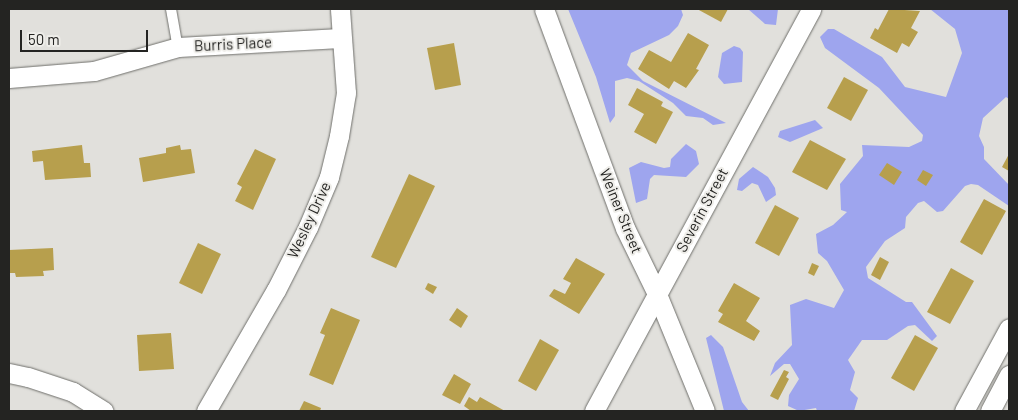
<!DOCTYPE html>
<style>
body{margin:0}
#map{position:relative;width:1018px;height:420px;overflow:hidden;background:#e1e0dc;font-family:Barlow,sans-serif}
div>[style]{position:absolute}
[style*='--x']{left:calc(var(--x)*1px);top:calc(var(--y)*1px);width:calc(var(--w)*1px);rotate:calc(var(--a)*1deg)}
.forest>*{inset:0;background:#9ea5ee}
.building>*{inset:0;background:#b79f4d}
.roads{filter:drop-shadow(0 0 1px #6f6f6b) drop-shadow(0 0 1px #6f6f6b)}
.lane>*{height:10px;margin:-5px;padding:0 5px;transform-origin:5px;border-radius:5px;background:#fff}
.street>*{height:19px;margin:-9.5px;padding:0 9.5px;transform-origin:9.5px;border-radius:9.5px;background:#fff}
span{translate:-50% -50%;white-space:nowrap;text-align:center;line-height:1.15;-webkit-text-stroke:4px #eeede9;paint-order:stroke}
.street-label{font-size:15px;color:#242422}
.frame{position:absolute;inset:0;border:10px solid #242422;pointer-events:none}
.scale{position:absolute;left:20px;top:30px;width:128px;height:22px;box-sizing:border-box;border:2px solid #242422;border-top:0;padding-left:6px;font-size:15px;line-height:18px;white-space:nowrap;color:#242422;-webkit-text-stroke:4px #eeede9;paint-order:stroke}
</style>
<div id="map">
<div class="forest">
<div style="clip-path:polygon(568px 9px,681px 9px,683px 15px,678px 26px,669px 35px,631px 53px,627px 65px,643px 81px,726px 123px,713px 125px,703px 118px,686px 116px,673px 103px,639px 81px,627px 78px,615px 81px,615px 116px,610px 123px,596px 77px)"></div>
<div style="clip-path:polygon(748px 9px,778px 9px,776px 25px,765px 24px)"></div>
<div style="clip-path:polygon(930px 9px,1009px 9px,1009px 99px,1006px 97px,983px 118px,979px 136px,984px 147px,984px 159px,1009px 185px,1009px 206px,978px 185px,971px 184px,965px 186px,943px 211px,937px 212px,924px 201px,918px 203px,906px 217px,905px 228px,885px 241px,866px 267px,868px 278px,906px 302px,912px 302px,937px 336px,932px 341px,915px 325px,908px 326px,887px 340px,862px 340px,848px 360px,855px 372px,850px 390px,858px 398px,854px 411px,817px 411px,816px 408px,799px 411px,788px 406px,789px 395px,799px 379px,790px 364px,784px 364px,770px 376px,775px 363px,792px 345px,790px 305px,806px 299px,834px 308px,844px 290px,827px 261px,818px 253px,816px 234px,833px 225px,847px 212px,841px 210px,840px 184px,863px 156px,862px 145px,909px 147px,922px 141px,923px 135px,879px 88px,825px 48px,820px 37px,828px 29px,834px 29px,882px 57px,905px 87px,946px 97px,962px 53px,955px 29px)"></div>
<div style="clip-path:polygon(734px 46px,740px 48px,743px 52px,742px 82px,724px 84px,718px 77px,722px 53px)"></div>
<div style="clip-path:polygon(815px 120px,823px 128px,790px 142px,778px 137px,780px 131px)"></div>
<div style="clip-path:polygon(686px 144px,696px 151px,699px 164px,686px 177px,654px 175px,650px 179px,647px 199px,636px 203px,629px 168px,641px 162px,664px 168px,670px 167px,671px 159px)"></div>
<div style="clip-path:polygon(753px 167px,768px 177px,775px 188px,776px 195px,766px 202px,758px 185px,752px 183px,742px 191px,737px 190px,739px 179px)"></div>
<div style="clip-path:polygon(711px 335px,723px 347px,742px 402px,749px 411px,724px 411px,706px 338px)"></div>
</div>
<div class="building">
<div style="clip-path:polygon(697px 9px,728px 9px,721px 22px)"></div>
<div style="clip-path:polygon(889px 9px,920px 11px,911px 28px,918px 32px,909px 47px,902px 43px,897px 53px,870px 38px,875px 28px,878px 30px)"></div>
<div style="clip-path:polygon(688px 33px,709px 45px,696px 69px,699px 70px,686px 88px,674px 81px,669px 89px,638px 69px,649px 50px,671px 62px)"></div>
<div style="clip-path:polygon(454px 43px,461px 85px,435px 90px,427px 48px)"></div>
<div style="clip-path:polygon(844px 77px,868px 90px,851px 121px,827px 108px)"></div>
<div style="clip-path:polygon(637px 88px,663px 102px,661px 106px,673px 112px,656px 144px,634px 132px,644px 114px,628px 105px)"></div>
<div style="clip-path:polygon(810px 140px,846px 159px,827px 190px,792px 172px)"></div>
<div style="clip-path:polygon(82px 145px,84px 163px,90px 163px,91px 177px,45px 180px,43px 161px,33px 162px,32px 151px)"></div>
<div style="clip-path:polygon(180px 145px,181px 150px,191px 149px,195px 173px,143px 182px,139px 158px,166px 153px,166px 148px)"></div>
<div style="clip-path:polygon(255px 149px,276px 159px,253px 210px,235px 201px,242px 187px,237px 184px)"></div>
<div style="clip-path:polygon(1009px 154px,1009px 171px,1002px 167px)"></div>
<div style="clip-path:polygon(887px 163px,902px 172px,894px 185px,879px 175px)"></div>
<div style="clip-path:polygon(923px 170px,933px 175px,926px 186px,917px 180px)"></div>
<div style="clip-path:polygon(409px 174px,435px 186px,396px 268px,371px 257px)"></div>
<div style="clip-path:polygon(984px 199px,1006px 211px,982px 255px,960px 242px)"></div>
<div style="clip-path:polygon(775px 205px,799px 218px,779px 256px,755px 243px)"></div>
<div style="clip-path:polygon(198px 243px,221px 254px,202px 294px,179px 283px)"></div>
<div style="clip-path:polygon(53px 248px,54px 270px,43px 271px,44px 276px,16px 277px,15px 273px,9px 273px,9px 250px)"></div>
<div style="clip-path:polygon(880px 257px,889px 262px,880px 280px,871px 275px)"></div>
<div style="clip-path:polygon(576px 258px,605px 274px,579px 314px,549px 296px,554px 289px,565px 294px,571px 283px,563px 279px)"></div>
<div style="clip-path:polygon(812px 263px,819px 266px,814px 276px,808px 273px)"></div>
<div style="clip-path:polygon(951px 268px,974px 281px,950px 324px,927px 312px)"></div>
<div style="clip-path:polygon(428px 283px,437px 287px,433px 294px,425px 289px)"></div>
<div style="clip-path:polygon(734px 283px,760px 298px,746px 321px,760px 331px,754px 341px,718px 322px,723px 314px,718px 311px)"></div>
<div style="clip-path:polygon(331px 308px,360px 320px,333px 385px,309px 375px,325px 335px,320px 333px)"></div>
<div style="clip-path:polygon(457px 308px,468px 316px,461px 328px,449px 320px)"></div>
<div style="clip-path:polygon(171px 333px,174px 369px,139px 371px,137px 335px)"></div>
<div style="clip-path:polygon(915px 335px,938px 348px,914px 391px,891px 378px)"></div>
<div style="clip-path:polygon(540px 339px,559px 350px,536px 391px,518px 381px)"></div>
<div style="clip-path:polygon(784px 370px,789px 372px,786px 377px,789px 379px,778px 400px,770px 396px)"></div>
<div style="clip-path:polygon(454px 374px,471px 384px,460px 404px,442px 395px)"></div>
<div style="clip-path:polygon(469px 397px,477px 402px,480px 397px,505px 411px,471px 411px,464px 406px)"></div>
<div style="clip-path:polygon(304px 401px,321px 408px,320px 411px,299px 411px)"></div>
</div>
<div class="roads">
<div class="lane">
<div style="--x:171;--y:9;--w:39;--a:80"></div>
</div>
<div class="street">
<div style="--x:544;--y:9;--w:233;--a:69.7"></div>
<div style="--x:625;--y:228;--w:73;--a:64.1"></div>
<div style="--x:657;--y:294;--w:126;--a:67.7"></div>
<div style="--x:9;--y:78;--w:85;--a:-4.7"></div>
<div style="--x:94;--y:71;--w:87;--a:-15.9"></div>
<div style="--x:178;--y:47;--w:162;--a:-3.2"></div>
<div style="--x:9;--y:373;--w:19;--a:12"></div>
<div style="--x:28;--y:377;--w:47;--a:18.4"></div>
<div style="--x:73;--y:392;--w:36;--a:32"></div>
<div style="--x:206;--y:411;--w:140;--a:-60"></div>
<div style="--x:276;--y:290;--w:71;--a:-63.1"></div>
<div style="--x:308;--y:227;--w:54;--a:-67.2"></div>
<div style="--x:329;--y:177;--w:42;--a:-76.3"></div>
<div style="--x:339;--y:136;--w:44;--a:-80.8"></div>
<div style="--x:346;--y:93;--w:84;--a:-94.1"></div>
<div style="--x:594;--y:411;--w:457;--a:-61.6"></div>
<div style="--x:964;--y:411;--w:94;--a:-61.5"></div>
<div style="--x:990;--y:411;--w:41;--a:-62.2"></div>
</div>
</div>
<div class="street-label">
<span style="left:233px;top:44px;rotate:-3deg">Burris Place</span>
<span style="left:702px;top:210px;rotate:-62deg">Severin Street</span>
<span style="left:621px;top:211px;rotate:68deg">Weiner Street</span>
<span style="left:309px;top:220px;rotate:-65deg">Wesley Drive</span>
</div>
<div class="frame"></div>
<div class="scale">50 m</div>
</div>
